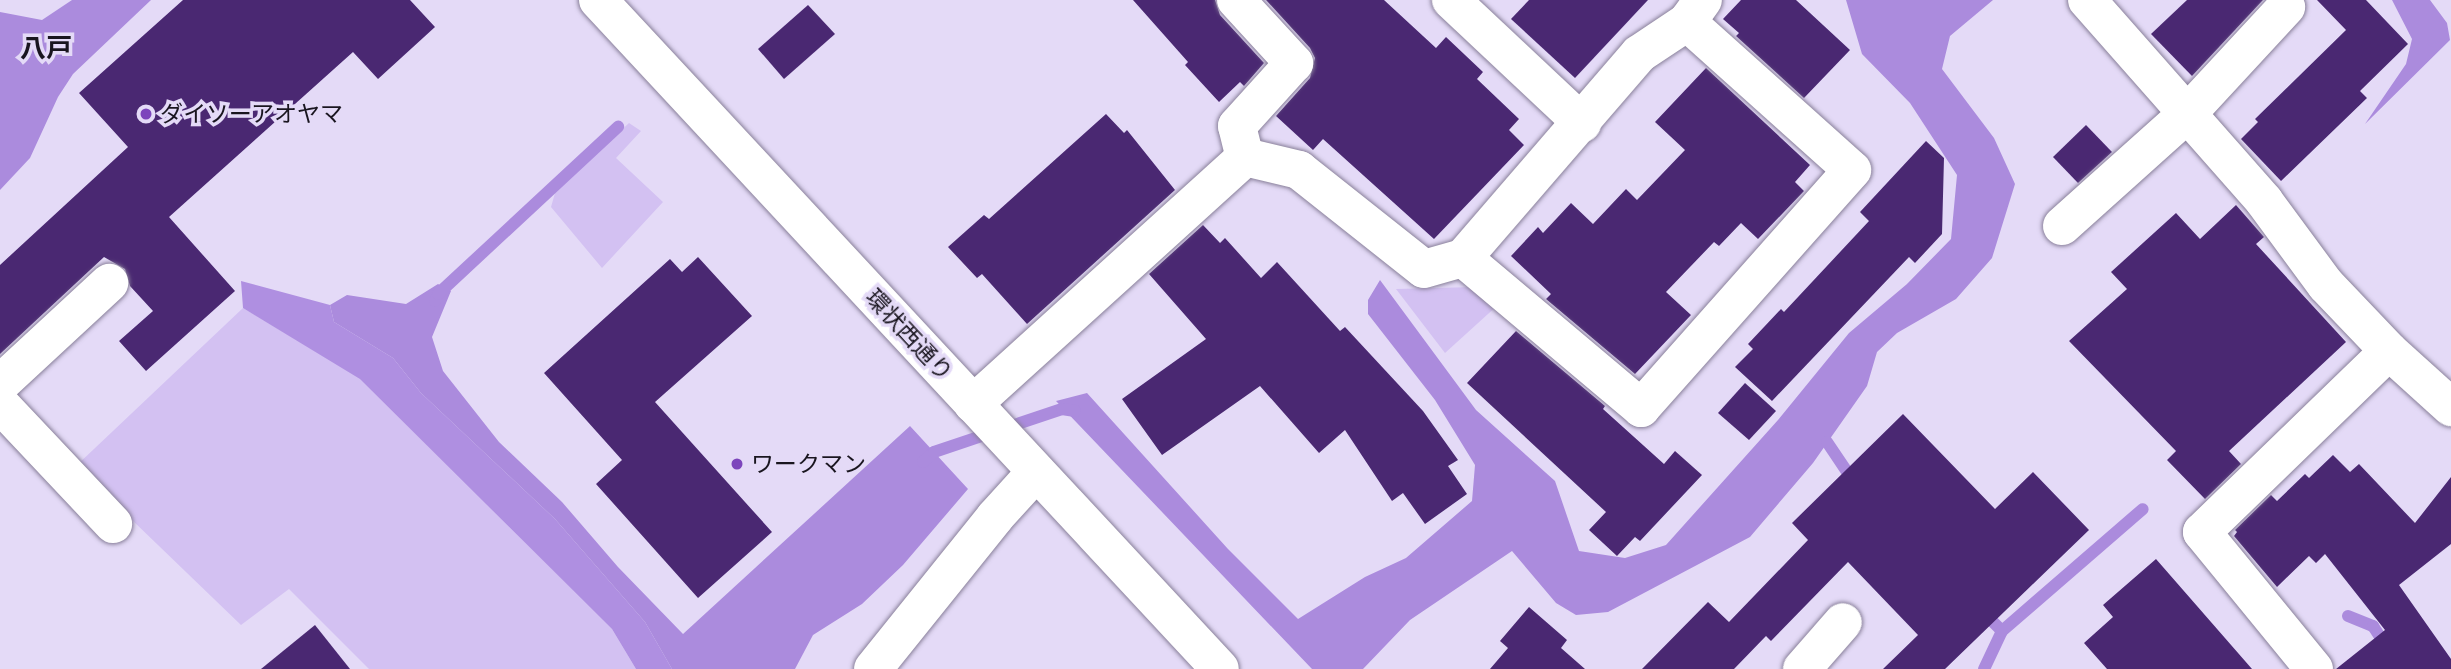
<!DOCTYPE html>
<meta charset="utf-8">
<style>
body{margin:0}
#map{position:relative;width:2451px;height:669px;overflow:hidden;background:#e4daf7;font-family:"PT Serif","Noto Sans JP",serif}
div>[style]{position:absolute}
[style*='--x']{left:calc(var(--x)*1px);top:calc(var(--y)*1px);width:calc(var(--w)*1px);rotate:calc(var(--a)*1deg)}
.green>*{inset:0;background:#d3c1f2}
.forest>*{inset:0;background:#af8fe1}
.water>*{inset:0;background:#ab8bdd}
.stream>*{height:12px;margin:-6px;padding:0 6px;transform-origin:6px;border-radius:6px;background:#ab8bdd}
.building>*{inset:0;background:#4a2872}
.roads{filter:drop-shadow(0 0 2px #89809a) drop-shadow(0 0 2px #89809a)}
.minor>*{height:38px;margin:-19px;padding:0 19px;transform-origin:19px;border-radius:19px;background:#fff}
.highway>*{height:38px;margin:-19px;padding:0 19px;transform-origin:19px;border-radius:19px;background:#fff}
.dots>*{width:19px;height:19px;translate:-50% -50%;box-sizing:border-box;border:4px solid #e4daf7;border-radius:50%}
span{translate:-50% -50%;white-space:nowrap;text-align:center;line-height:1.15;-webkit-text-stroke:7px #e4daf7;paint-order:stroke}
.poi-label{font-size:23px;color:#19151f}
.left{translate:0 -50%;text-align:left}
.street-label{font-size:23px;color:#19151f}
.quarter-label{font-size:26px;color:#19151f;font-weight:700}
</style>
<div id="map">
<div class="green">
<div style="clip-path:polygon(629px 123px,641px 131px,616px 158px,663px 202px,602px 268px,551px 207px,555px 193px)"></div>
<div style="clip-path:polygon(1476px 287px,1499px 304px,1445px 353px,1396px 289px)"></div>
<div style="clip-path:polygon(243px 308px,360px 378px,612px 629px,636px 669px,369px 669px,289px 589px,241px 625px,76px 466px)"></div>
</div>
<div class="forest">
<div style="clip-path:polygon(241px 281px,330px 305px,334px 322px,393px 358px,421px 393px,555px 519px,645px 622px,672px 669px,636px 669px,612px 629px,360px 379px,243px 308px)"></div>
</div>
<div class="water">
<div style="clip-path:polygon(72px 0,151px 0,73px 74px,58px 97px,30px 158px,0 190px,0 12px,42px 20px)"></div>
<div style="clip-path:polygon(1846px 0,1993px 0,1950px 36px,1942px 69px,1994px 138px,2015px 184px,1992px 258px,1956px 299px,1897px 333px,1877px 352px,1867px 386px,1813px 463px,1750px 537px,1608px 612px,1576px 615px,1556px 603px,1512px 551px,1410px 620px,1363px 669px,1312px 669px,1056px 401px,1087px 393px,1228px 549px,1298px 619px,1365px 577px,1406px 558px,1472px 501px,1475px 465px,1435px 400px,1368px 314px,1368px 300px,1380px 280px,1476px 410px,1555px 481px,1579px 551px,1625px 558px,1666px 545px,1778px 420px,1849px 333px,1907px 284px,1951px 239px,1957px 175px,1910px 103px,1862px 54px)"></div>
<div style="clip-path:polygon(2392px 0,2430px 0,2447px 23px,2450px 40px,2365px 124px,2406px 64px,2412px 39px)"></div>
<div style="clip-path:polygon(438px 284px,451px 291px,432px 337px,443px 371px,499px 442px,562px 502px,618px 567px,683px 634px,910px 426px,968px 489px,903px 565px,862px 604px,813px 635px,795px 669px,672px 669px,645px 622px,555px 519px,421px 393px,393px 358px,334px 322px,330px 305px,347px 295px,406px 304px)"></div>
</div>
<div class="stream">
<div style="--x:435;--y:301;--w:8;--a:-67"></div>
<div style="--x:438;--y:294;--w:246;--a:-42.9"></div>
<div style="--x:1827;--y:442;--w:48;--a:56"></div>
<div style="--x:923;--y:462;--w:15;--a:-42"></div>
<div style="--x:934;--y:452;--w:135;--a:-18.6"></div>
<div style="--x:1062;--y:409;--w:13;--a:9"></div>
<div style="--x:1983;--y:612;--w:27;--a:45"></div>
<div style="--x:2002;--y:631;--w:42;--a:115.3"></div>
<div style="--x:2348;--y:616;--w:27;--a:22"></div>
<div style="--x:2373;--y:626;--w:51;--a:56.9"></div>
<div style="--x:2002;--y:631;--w:186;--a:-40.9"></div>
</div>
<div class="building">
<div style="clip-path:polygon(183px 0,410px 0,435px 27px,378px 79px,353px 52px,169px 217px,235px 291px,146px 371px,119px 341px,153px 311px,130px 286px,125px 269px,104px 257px,0 354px,0 265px,128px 147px,79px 93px)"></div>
<div style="clip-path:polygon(1133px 0,1215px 0,1220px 15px,1264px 63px,1244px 86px,1240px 82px,1219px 102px,1185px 65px,1188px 62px)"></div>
<div style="clip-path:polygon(1266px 0,1384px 0,1436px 48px,1446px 37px,1483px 72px,1477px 79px,1519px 119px,1509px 130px,1524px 145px,1434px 239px,1323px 139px,1313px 150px,1276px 116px,1310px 78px,1315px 58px,1310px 48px)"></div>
<div style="clip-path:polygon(1529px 0,1648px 0,1575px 78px,1511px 19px)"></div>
<div style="clip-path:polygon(1741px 0,1796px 0,1850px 50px,1804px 98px,1736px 36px,1739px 33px,1723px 19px)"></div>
<div style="clip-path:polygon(2187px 0,2263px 0,2192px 76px,2151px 34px)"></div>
<div style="clip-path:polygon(2317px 0,2366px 0,2408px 44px,2360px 91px,2367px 98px,2281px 181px,2241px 139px,2258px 122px,2255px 119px,2346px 30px)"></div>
<div style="clip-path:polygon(808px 5px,835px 34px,784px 79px,758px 49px)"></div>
<div style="clip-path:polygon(1706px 68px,1810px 165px,1795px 182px,1804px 191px,1758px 239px,1741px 223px,1719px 246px,1714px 242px,1666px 292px,1691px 315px,1635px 374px,1546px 299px,1551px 294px,1511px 256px,1538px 227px,1543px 233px,1571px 203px,1593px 224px,1626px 189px,1637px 200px,1685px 150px,1655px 122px)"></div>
<div style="clip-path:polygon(1106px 114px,1124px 133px,1127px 130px,1175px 190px,1027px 324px,982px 274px,977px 278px,948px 247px,984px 215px,989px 219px)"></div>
<div style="clip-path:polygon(2086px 125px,2112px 152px,2078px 183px,2053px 157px)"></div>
<div style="clip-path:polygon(1926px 141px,1944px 158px,1942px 234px,1915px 263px,1909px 257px,1772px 401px,1735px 367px,1753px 349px,1748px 344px,1781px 309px,1784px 312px,1869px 221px,1860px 212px)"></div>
<div style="clip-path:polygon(2236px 205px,2264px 237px,2256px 244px,2346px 342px,2229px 451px,2241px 464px,2205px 499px,2167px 460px,2176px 451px,2069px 341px,2127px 289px,2111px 272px,2176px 213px,2200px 239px)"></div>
<div style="clip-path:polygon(1203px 225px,1220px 243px,1225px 238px,1261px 278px,1277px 262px,1340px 331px,1345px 327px,1423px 411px,1458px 460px,1448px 466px,1467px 494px,1425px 524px,1403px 493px,1392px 501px,1345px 430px,1319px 453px,1260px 386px,1162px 455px,1122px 399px,1206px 339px,1149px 274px)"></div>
<div style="clip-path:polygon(698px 257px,752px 316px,655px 402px,772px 532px,698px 598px,596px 484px,622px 460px,544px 373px,670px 259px,682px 272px)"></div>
<div style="clip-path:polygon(1516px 331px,1605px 406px,1603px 409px,1664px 464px,1675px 451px,1702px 475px,1640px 541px,1635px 537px,1617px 556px,1589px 530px,1606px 512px,1467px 383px)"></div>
<div style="clip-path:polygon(1745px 383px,1776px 411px,1749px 440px,1718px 413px)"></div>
<div style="clip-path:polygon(1903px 414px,1995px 509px,2033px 472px,2089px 530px,1945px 669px,1883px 669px,1918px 635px,1848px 562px,1771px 641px,1766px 636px,1734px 669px,1642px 669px,1708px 602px,1729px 622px,1808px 540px,1792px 523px)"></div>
<div style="clip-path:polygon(2333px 455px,2350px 472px,2359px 464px,2415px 523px,2451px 477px,2451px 544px,2399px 585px,2451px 659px,2451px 669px,2336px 669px,2385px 630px,2325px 554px,2316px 563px,2309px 556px,2277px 587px,2234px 536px,2237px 532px,2235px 530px,2271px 495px,2277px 501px,2305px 474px,2309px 478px)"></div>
<div style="clip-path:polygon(2156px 559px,2252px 669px,2107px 669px,2084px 643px,2113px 617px,2103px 605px)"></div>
<div style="clip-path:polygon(1529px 607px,1567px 640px,1561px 648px,1585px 669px,1490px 669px,1508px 648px,1500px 641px)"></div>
<div style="clip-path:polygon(315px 625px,350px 669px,261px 669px)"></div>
</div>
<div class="roads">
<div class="minor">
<div style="--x:1236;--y:0;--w:86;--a:47.4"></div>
<div style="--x:1294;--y:63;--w:85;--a:132.1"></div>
<div style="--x:1237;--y:126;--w:32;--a:76"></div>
<div style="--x:1451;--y:0;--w:180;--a:43.2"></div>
<div style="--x:2087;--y:0;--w:268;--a:48.6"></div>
<div style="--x:2264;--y:201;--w:104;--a:53.6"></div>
<div style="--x:2326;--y:285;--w:91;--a:46.3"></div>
<div style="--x:2389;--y:351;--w:84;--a:42.1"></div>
<div style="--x:2062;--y:226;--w:168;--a:-41.9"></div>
<div style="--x:2187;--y:114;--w:146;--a:-47.2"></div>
<div style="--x:1463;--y:258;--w:233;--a:40.1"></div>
<div style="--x:1641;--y:408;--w:318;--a:-48.4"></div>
<div style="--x:1852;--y:170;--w:222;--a:-138.1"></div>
<div style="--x:0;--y:384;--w:149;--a:-42.8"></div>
<div style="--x:0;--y:404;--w:165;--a:46.7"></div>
<div style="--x:973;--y:404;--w:367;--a:-42.2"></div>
<div style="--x:1245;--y:157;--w:56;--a:13.5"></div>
<div style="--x:1299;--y:170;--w:159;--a:38.4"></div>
<div style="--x:1424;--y:269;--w:41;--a:-15.8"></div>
<div style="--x:1463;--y:258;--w:269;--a:-49.2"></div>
<div style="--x:1639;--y:54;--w:58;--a:-33.7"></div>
<div style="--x:1687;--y:22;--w:27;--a:-54"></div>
<div style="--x:873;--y:669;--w:195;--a:-51.2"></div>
<div style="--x:995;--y:517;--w:61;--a:-47.7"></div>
<div style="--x:1802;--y:669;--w:62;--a:-48.9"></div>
<div style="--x:2314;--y:669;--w:177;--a:-129.3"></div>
<div style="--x:2202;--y:532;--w:260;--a:-44.1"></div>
</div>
<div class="highway">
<div style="--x:598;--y:0;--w:913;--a:47.08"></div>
</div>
</div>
<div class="dots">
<div style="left:146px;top:114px;background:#7c45bc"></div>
<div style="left:737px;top:464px;background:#7c45bc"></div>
</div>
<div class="poi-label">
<span class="left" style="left:160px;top:114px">ダイソーアオヤマ</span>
<span class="left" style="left:751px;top:464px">ワークマン</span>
</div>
<div class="street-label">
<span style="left:909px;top:335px;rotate:47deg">環状西通り</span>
</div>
<div class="quarter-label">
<span style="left:46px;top:48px">八戸</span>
</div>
</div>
